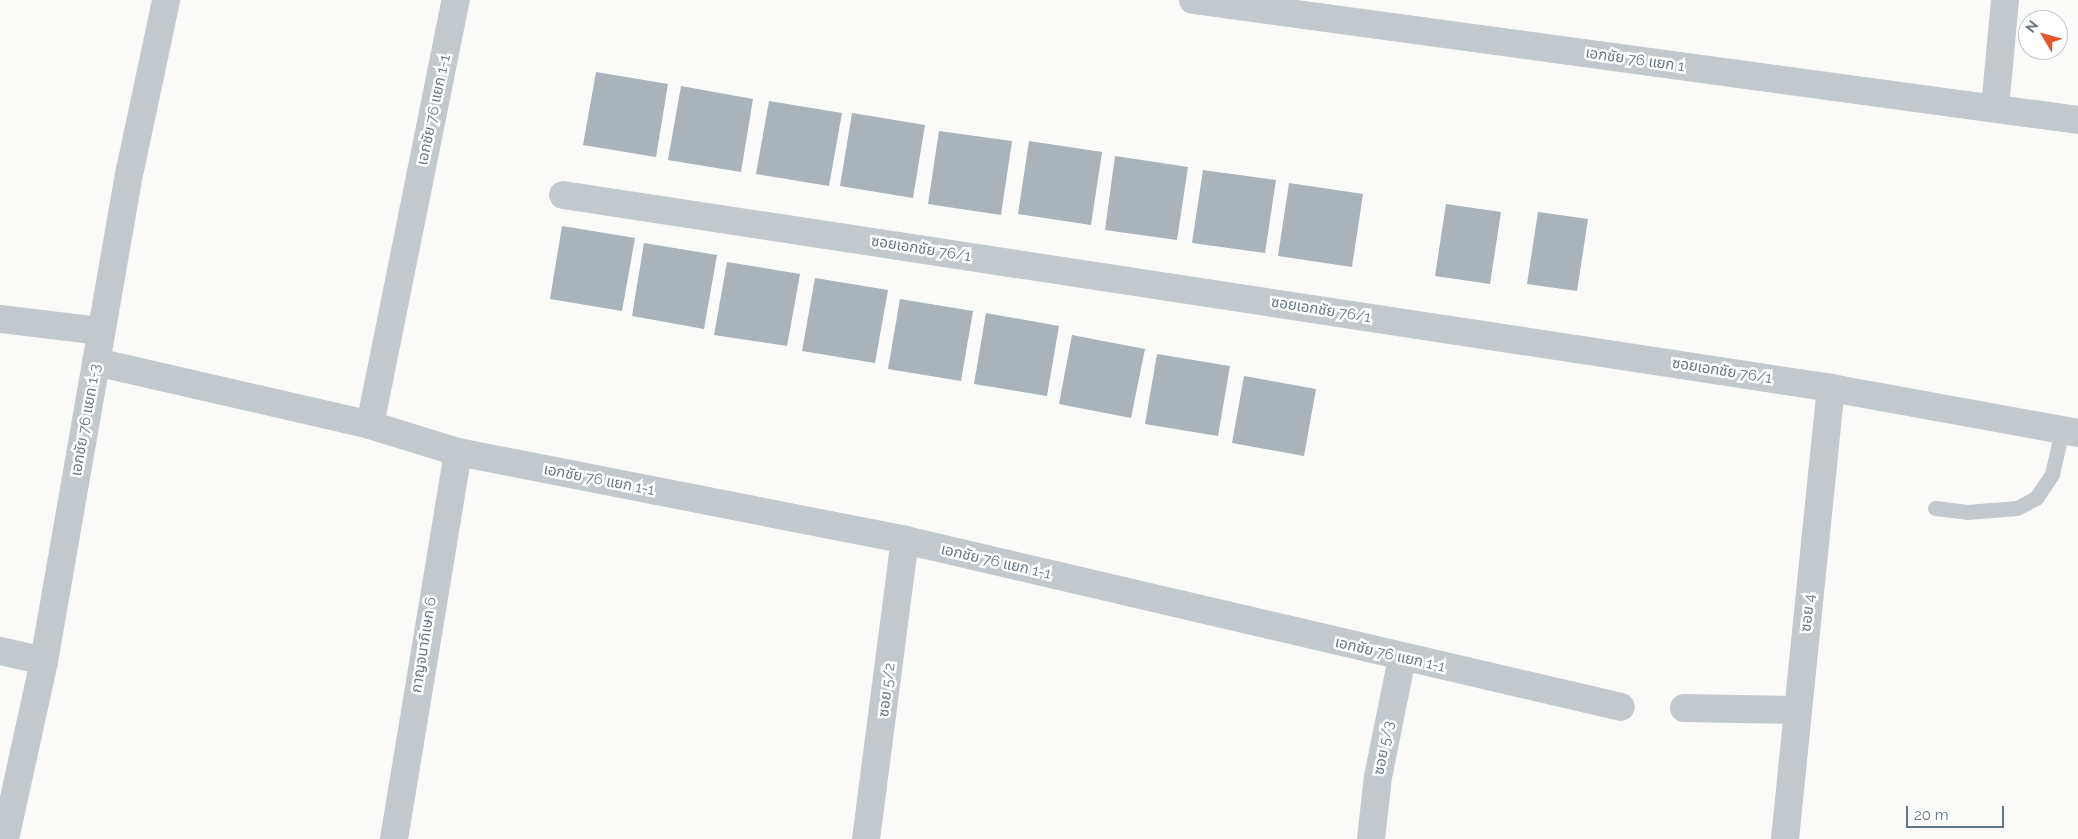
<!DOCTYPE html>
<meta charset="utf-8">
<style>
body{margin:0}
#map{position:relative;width:2078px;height:839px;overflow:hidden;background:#fafaf8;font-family:Raleway,"Noto Sans Thai",sans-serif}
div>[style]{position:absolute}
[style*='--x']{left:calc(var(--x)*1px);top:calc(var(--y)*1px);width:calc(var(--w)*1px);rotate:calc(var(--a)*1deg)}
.building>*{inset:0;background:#aab3b9}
.service>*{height:15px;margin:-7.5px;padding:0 7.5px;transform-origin:7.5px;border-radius:7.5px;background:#c3c8cc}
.minor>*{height:28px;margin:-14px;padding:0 14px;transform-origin:14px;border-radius:14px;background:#c3c8cc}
span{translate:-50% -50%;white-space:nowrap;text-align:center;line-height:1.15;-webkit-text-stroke:5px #fff;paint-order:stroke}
.street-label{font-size:15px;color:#657683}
.north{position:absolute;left:2018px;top:10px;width:50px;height:50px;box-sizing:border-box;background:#fff;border:1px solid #c1c8cd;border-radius:50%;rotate:307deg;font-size:14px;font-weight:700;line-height:20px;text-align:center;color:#657683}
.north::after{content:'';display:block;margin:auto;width:18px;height:22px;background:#e4572e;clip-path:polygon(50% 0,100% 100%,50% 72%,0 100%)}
.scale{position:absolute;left:1906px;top:806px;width:98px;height:22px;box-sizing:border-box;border:2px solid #657683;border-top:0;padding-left:6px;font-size:15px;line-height:18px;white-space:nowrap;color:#657683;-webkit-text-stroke:4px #fff;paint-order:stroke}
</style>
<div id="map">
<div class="building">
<div style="clip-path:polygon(596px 72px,668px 84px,656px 157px,583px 145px)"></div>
<div style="clip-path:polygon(681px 86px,753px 99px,741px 172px,668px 160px)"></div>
<div style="clip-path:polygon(769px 101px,842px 113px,829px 186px,756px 174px)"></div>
<div style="clip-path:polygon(852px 113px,925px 125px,913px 198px,840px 186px)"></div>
<div style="clip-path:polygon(939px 131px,1012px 141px,1001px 215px,928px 204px)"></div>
<div style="clip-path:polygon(1029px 141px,1102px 152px,1091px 225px,1018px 214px)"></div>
<div style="clip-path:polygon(1115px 156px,1188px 167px,1177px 240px,1105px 230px)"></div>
<div style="clip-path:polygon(1203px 170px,1276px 180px,1265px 253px,1192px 243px)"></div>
<div style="clip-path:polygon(1289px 183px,1363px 194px,1352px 267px,1278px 256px)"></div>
<div style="clip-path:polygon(1446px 204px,1501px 212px,1490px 284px,1435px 276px)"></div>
<div style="clip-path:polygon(1538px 212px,1588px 219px,1577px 291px,1527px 284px)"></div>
<div style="clip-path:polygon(562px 226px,635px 238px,622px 311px,550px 299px)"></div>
<div style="clip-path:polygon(644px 243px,717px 255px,704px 329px,632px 316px)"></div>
<div style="clip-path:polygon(727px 262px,800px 274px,787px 346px,714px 335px)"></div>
<div style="clip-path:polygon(815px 278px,888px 290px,875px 363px,802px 351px)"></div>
<div style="clip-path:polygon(900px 299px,973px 311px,961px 381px,888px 369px)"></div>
<div style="clip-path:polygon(986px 313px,1059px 326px,1047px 396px,974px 384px)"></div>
<div style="clip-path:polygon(1072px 335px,1145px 349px,1131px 418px,1059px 404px)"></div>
<div style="clip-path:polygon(1157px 354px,1230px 366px,1218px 436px,1145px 424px)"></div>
<div style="clip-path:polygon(1244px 376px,1316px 389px,1304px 456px,1232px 443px)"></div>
</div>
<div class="service">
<div style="--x:1935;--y:508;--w:32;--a:7"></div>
<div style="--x:1967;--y:512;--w:50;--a:-4.6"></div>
<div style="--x:2017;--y:508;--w:21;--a:-28"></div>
<div style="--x:2036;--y:498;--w:29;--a:-56"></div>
<div style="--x:2052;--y:474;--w:45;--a:-77.2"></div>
</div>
<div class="minor">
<div style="--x:1193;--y:0;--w:893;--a:7.72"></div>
<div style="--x:1995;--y:108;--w:108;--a:-84.7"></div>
<div style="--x:563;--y:195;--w:1283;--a:8.65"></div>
<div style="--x:1831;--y:388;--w:251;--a:10.3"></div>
<div style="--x:0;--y:319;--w:102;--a:6.8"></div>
<div style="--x:96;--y:362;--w:281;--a:12.9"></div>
<div style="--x:370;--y:425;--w:92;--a:17.1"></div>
<div style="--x:458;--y:452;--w:456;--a:11.1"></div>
<div style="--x:905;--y:540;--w:735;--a:13.13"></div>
<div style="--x:370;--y:425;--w:434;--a:-78.6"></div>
<div style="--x:0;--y:651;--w:45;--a:12.8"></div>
<div style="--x:1684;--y:708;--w:114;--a:1"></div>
<div style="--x:5;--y:839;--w:182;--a:-77.6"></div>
<div style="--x:44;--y:661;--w:498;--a:-80.1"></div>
<div style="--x:130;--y:170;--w:174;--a:-78"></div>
<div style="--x:394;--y:839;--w:392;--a:-80.6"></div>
<div style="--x:866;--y:839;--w:302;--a:-82.6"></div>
<div style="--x:1371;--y:839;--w:62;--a:-83.6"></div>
<div style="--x:1378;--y:777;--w:121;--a:-78.6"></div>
<div style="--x:1785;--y:839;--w:453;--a:-84.2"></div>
</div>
<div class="street-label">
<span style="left:1635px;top:60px;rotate:8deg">เอกชัย 76 แยก 1</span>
<span style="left:434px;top:110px;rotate:-78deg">เอกชัย 76 แยก 1-1</span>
<span style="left:921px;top:249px;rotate:9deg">ซอยเอกชัย 76/1</span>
<span style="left:1321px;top:310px;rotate:9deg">ซอยเอกชัย 76/1</span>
<span style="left:1722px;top:371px;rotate:9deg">ซอยเอกชัย 76/1</span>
<span style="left:86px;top:420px;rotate:-80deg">เอกชัย 76 แยก 1-3</span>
<span style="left:599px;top:480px;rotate:11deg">เอกชัย 76 แยก 1-1</span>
<span style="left:996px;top:562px;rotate:13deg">เอกชัย 76 แยก 1-1</span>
<span style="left:1808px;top:613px;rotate:-84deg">ซอย 4</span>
<span style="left:424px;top:645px;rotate:-81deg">กาญจนาภิเษก 6</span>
<span style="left:1390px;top:655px;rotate:13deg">เอกชัย 76 แยก 1-1</span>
<span style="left:887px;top:690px;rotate:-83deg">ซอย 5/2</span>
<span style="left:1384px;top:748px;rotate:-79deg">ซอย 5/3</span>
</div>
<div class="north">N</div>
<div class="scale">20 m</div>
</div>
